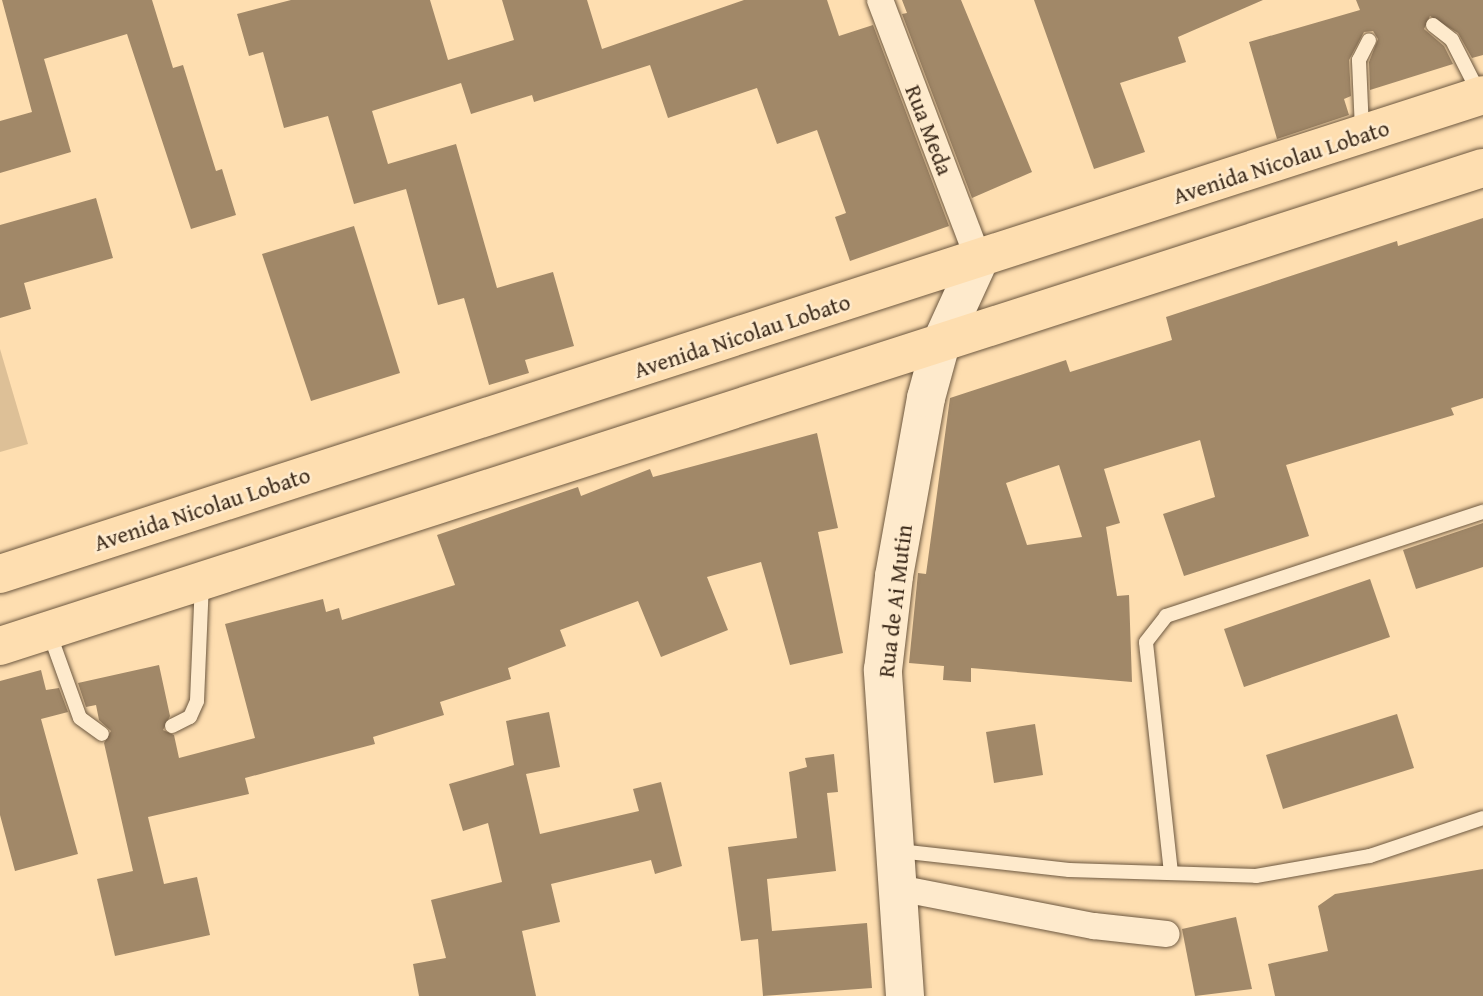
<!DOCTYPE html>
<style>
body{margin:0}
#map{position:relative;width:1483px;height:996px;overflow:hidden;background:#fedeb0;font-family:"Gentium Book Plus",serif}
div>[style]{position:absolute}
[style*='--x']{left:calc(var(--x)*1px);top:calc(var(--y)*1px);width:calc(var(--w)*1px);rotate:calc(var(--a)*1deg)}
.green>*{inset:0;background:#ddc097}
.building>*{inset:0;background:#a18868}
.roads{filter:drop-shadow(0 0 2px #6d5840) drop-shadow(0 0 2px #6d5840)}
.lane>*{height:14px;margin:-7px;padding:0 7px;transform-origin:7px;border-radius:7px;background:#feeacc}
.street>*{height:26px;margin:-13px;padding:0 13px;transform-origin:13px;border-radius:13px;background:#feeacc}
.secondary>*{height:38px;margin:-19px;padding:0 19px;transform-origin:19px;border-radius:19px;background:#feeacc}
.primary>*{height:38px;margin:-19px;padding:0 19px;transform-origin:19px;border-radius:19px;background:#fedeb0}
span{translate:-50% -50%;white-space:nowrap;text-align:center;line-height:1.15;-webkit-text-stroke:5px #feeacc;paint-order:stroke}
.street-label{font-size:23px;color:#3d2b1b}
</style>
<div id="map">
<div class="green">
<div style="clip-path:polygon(0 349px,28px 444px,0 452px)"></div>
</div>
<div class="building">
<div style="clip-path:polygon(2px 0,152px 0,173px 68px,183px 65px,216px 171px,222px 169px,236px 215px,191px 229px,127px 34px,44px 59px,71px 152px,0 173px,0 121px,32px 112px)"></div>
<div style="clip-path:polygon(291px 0,430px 0,448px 60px,514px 40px,502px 0,587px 0,602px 49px,744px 0,827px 0,839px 36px,873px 25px,949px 226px,850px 261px,835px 217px,846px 213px,817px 130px,777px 144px,757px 88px,668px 118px,650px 65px,534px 102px,532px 95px,471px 114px,461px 83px,372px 111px,388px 164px,456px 144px,497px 288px,553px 272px,574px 346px,525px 360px,529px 373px,489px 385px,464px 298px,438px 305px,406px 189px,354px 204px,328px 116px,284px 128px,263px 52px,249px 56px,237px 14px)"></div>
<div style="clip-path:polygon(902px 0,961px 0,1032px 172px,972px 198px,902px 14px,907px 13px)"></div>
<div style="clip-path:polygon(1034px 0,1263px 0,1178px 37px,1186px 62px,1120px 83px,1145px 152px,1094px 169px)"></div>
<div style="clip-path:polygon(1356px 0,1483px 0,1483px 55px,1472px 58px,1458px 33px,1430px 16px,1424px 29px,1444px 46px,1453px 64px,1370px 90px,1369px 62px,1378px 39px,1373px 31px,1364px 32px,1349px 60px,1351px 96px,1344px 99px,1349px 115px,1277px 139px,1249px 42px,1360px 10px)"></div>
<div style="clip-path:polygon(96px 198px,113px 258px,24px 283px,31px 309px,0 318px,0 225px)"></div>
<div style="clip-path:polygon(evenodd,1483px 218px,1483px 398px,1451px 408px,1454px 415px,1286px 465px,1309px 536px,1184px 576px,1163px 514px,1215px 497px,1200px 440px,1104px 469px,1120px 523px,1106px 527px,1117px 596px,1129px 595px,1132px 682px,971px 668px,971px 682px,943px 680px,944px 666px,909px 663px,918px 573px,926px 574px,950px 398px,1066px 360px,1070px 372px,1172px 340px,1166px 317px,1397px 241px,1398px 246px,1483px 218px,1059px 465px,1082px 537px,1027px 545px,1006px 483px,1059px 465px)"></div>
<div style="clip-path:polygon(354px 226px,400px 373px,311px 401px,262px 254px)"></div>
<div style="clip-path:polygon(817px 433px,838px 528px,818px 532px,843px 653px,790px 665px,761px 562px,707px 577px,728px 630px,661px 657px,638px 601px,560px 630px,566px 646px,508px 668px,511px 679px,440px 702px,444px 715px,373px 737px,375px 744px,245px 778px,249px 794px,148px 817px,164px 884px,197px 877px,210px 935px,115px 956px,97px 879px,133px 871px,104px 743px,111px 731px,99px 720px,96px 705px,86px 707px,78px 683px,159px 665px,170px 716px,163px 730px,174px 735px,179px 758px,255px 738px,225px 624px,323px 599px,326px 612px,339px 608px,342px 620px,455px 585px,437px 535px,578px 487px,581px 496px,650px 469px,653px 477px)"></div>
<div style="clip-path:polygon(1483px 523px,1483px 567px,1416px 589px,1403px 550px)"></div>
<div style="clip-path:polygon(1370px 579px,1390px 637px,1244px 687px,1224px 629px)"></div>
<div style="clip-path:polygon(41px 670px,46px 690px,59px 688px,68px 712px,41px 719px,78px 854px,15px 871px,0 815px,0 681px)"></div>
<div style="clip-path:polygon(549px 712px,560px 767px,526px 774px,540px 834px,639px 811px,633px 789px,661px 782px,682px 866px,655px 874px,651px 860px,551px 884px,560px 922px,522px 931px,536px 996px,419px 996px,413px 964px,446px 958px,431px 900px,502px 882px,488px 823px,463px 831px,449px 784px,514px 765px,506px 721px)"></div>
<div style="clip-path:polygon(1397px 714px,1414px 768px,1283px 809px,1266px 755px)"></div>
<div style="clip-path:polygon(1035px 724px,1043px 775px,994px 783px,986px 732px)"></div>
<div style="clip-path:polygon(834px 754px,838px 792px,827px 793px,836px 871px,767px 879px,772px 931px,867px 923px,872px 988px,763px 996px,758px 939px,741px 941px,728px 847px,797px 838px,789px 772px,807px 767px,805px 758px)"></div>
<div style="clip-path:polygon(1483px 869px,1483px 996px,1275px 996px,1268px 964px,1328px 951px,1318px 906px,1335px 894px)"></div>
<div style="clip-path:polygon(1236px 917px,1252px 989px,1195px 996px,1182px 929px)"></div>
</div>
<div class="roads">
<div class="lane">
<div style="--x:1433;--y:25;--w:24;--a:38"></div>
<div style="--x:1452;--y:40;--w:62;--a:63"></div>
<div style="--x:1362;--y:130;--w:70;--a:-92.5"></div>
<div style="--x:1359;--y:60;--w:22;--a:-63"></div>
<div style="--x:49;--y:632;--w:91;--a:70.2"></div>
<div style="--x:80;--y:718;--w:27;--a:36"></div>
<div style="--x:172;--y:726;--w:20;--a:-27"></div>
<div style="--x:190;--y:717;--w:17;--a:-66"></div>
<div style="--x:197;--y:701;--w:118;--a:-87.6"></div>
<div style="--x:899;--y:851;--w:171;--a:6.4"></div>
<div style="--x:1069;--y:870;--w:187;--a:1.8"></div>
<div style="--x:1256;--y:876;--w:116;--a:-10"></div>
<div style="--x:1370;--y:856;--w:119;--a:-18.6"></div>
<div style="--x:1171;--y:873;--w:232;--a:-96.2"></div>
<div style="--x:1146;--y:642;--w:33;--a:-52"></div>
<div style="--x:1166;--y:616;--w:334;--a:-18.2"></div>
</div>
<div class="street">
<div style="--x:880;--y:0;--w:278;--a:69.2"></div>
<div style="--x:898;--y:888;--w:200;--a:11"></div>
<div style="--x:1094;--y:926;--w:73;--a:6.3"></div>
</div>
<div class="secondary">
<div style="--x:905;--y:996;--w:327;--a:-93.9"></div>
<div style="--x:883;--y:670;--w:95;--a:-83.3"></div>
<div style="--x:894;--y:576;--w:181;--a:-79.8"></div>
<div style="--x:926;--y:398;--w:57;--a:-74.7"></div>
<div style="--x:941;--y:343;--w:91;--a:-65.4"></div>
</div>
<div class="primary">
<div style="--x:0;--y:574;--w:1558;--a:-17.9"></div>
<div style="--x:0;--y:646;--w:1558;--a:-17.87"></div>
</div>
</div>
<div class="street-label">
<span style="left:929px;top:130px;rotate:69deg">Rua Meda</span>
<span style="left:1281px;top:162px;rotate:-18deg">Avenida Nicolau Lobato</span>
<span style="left:742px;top:336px;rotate:-18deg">Avenida Nicolau Lobato</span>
<span style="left:202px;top:509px;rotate:-18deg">Avenida Nicolau Lobato</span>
<span style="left:895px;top:601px;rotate:-83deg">Rua de Ai Mutin</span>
</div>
</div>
